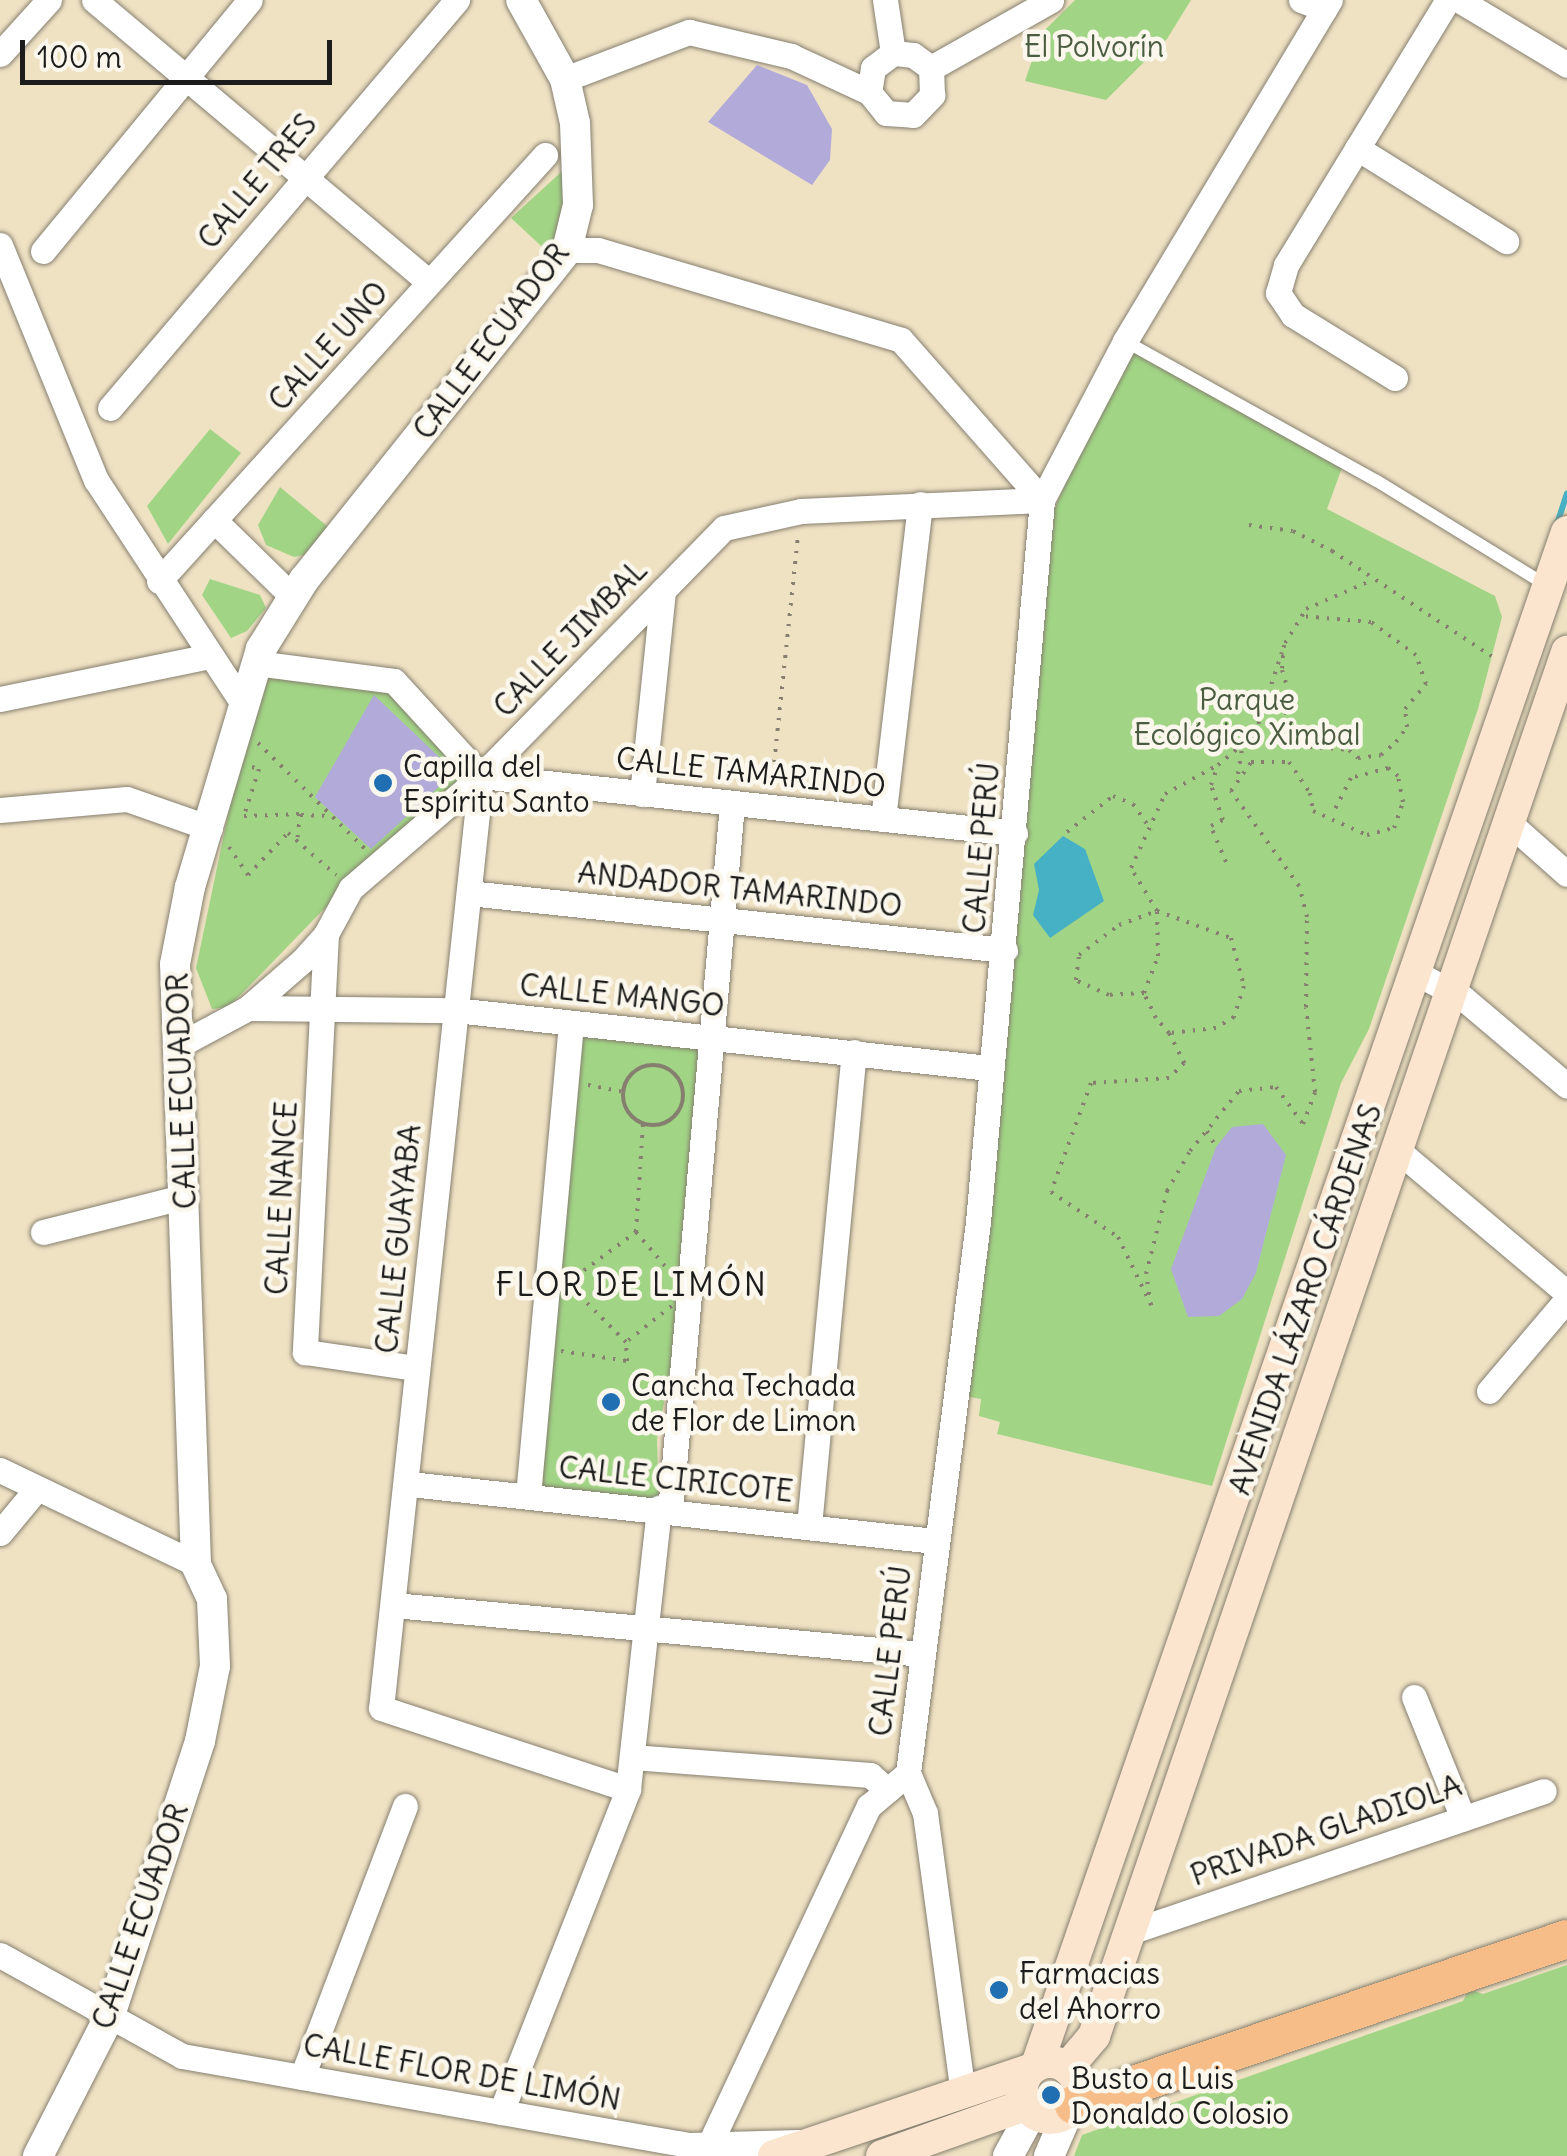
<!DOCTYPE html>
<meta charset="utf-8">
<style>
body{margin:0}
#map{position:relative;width:1567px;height:2156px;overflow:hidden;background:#efe2c3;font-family:Delius,sans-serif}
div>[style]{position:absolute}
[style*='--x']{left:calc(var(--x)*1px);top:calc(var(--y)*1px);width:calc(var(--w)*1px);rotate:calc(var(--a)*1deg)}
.green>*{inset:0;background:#a1d585}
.water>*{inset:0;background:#46b1c4}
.stream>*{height:6px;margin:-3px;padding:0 3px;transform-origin:3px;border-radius:3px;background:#46b1c4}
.building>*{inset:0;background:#b2abd9}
.path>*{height:4px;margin-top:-2px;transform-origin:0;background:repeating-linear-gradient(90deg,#867f70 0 2.5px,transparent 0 10.5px)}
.path>.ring{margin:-2px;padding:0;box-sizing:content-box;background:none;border:4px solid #867f70;border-radius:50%}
.roads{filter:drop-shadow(0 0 2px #867f70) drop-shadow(0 0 2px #867f70)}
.service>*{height:12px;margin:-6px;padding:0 6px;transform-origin:6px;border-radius:6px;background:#fff}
.minor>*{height:25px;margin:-12.5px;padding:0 12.5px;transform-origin:12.5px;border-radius:12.5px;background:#fff}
.tertiary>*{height:30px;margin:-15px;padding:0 15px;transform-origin:15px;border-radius:15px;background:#fff}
.secondary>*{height:32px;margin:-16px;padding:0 16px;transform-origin:16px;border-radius:16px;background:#fce5cf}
.secondary>.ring{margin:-16px;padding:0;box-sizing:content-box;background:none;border:32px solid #fce5cf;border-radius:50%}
.primary>*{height:38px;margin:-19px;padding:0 19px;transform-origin:19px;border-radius:19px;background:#f7bd88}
.dots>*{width:28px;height:28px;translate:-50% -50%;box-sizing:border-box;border:5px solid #fbf7ec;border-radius:50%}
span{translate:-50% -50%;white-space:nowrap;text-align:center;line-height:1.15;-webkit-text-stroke:9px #fbf7ec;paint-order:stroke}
.park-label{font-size:30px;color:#4b5d41}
.street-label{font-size:30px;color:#1c1c1c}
.poi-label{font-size:30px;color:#1c1c1c}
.left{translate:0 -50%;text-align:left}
.neighbourhood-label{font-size:32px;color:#1c1c1c;letter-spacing:2.5px}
.scale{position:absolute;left:20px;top:40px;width:312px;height:45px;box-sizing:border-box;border:5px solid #1c1c1c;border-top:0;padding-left:12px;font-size:30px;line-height:35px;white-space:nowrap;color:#1c1c1c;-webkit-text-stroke:8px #fbf7ec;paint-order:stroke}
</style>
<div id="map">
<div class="green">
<div style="clip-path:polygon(1075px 0,1191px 0,1167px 39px,1106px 100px,1025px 81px,1041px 34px)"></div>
<div style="clip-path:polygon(571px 163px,553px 257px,511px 218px)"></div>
<div style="clip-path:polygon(1125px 341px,1343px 465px,1327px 509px,1495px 596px,1502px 617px,1478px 709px,1369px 1029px,1341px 1083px,1212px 1486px,997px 1434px,1000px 1422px,979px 1416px,981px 1399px,954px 1394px,1052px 515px)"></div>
<div style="clip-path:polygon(210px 429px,241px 453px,168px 544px,147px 506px)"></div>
<div style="clip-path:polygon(280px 487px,333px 531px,308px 554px,294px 557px,266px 545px,258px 525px)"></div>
<div style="clip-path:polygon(210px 579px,260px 595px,266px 608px,247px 631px,231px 638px,202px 595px)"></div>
<div style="clip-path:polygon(271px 674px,389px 691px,475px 777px,321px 912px,229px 1007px,212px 1009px,196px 968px,246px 729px)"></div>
<div style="clip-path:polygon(573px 1025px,705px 1040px,687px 1285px,657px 1439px,659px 1504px,533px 1494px)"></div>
<div style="clip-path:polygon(1567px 1965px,1567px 2156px,1074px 2156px,1082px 2135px,1463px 2001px,1469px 1989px,1483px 1994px)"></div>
</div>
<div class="water">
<div style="clip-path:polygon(1063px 836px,1085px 849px,1104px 901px,1050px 938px,1033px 915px,1039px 890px,1034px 864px)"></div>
</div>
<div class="stream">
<div style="--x:1557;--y:524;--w:32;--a:-72"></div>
</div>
<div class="building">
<div style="clip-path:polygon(757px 65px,807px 85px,832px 129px,830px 160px,812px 185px,708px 122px)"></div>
<div style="clip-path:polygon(374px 695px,455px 772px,371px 849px,315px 797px)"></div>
<div style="clip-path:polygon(1263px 1124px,1286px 1155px,1256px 1273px,1242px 1299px,1219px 1316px,1188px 1317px,1171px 1269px,1216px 1147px,1232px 1127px)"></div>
</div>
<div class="path">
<div style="--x:1249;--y:525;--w:44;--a:7.8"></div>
<div style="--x:1293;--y:531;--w:44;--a:27.1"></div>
<div style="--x:1332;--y:551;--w:191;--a:33.4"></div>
<div style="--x:1285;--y:643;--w:40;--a:-58"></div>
<div style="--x:1306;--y:609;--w:70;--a:-23.6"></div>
<div style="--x:1284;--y:645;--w:25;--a:95"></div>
<div style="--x:1282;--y:670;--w:38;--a:73"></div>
<div style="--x:1293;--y:706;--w:10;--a:143"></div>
<div style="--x:1285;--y:712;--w:43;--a:54.5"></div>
<div style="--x:1310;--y:747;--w:39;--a:4"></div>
<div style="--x:1349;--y:750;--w:12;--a:42"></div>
<div style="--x:1358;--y:758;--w:23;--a:-7"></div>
<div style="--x:1381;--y:755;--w:20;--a:-41"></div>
<div style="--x:1396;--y:742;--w:19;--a:-54"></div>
<div style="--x:1407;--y:727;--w:18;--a:-96"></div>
<div style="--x:1405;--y:709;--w:33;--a:-50"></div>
<div style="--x:1426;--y:684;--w:31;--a:-109"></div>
<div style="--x:1416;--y:655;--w:56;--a:-143.7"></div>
<div style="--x:1371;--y:622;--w:70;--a:-175.1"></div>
<div style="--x:258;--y:743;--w:151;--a:44.7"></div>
<div style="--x:252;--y:767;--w:7;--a:16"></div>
<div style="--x:259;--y:769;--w:49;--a:107.7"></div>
<div style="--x:244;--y:816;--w:56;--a:-2"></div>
<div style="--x:300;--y:814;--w:27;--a:96"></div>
<div style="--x:1238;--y:774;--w:25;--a:-81"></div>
<div style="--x:772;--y:783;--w:250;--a:-84"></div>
<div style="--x:301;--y:815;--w:30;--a:2"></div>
<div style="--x:1067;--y:832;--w:58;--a:-38"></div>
<div style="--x:1113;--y:796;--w:22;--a:22"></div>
<div style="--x:1133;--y:804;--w:32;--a:55"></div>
<div style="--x:229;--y:847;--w:34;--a:56"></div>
<div style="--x:248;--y:875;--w:58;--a:-46.4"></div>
<div style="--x:288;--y:833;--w:64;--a:41.2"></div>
<div style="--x:1226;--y:862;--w:39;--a:-113"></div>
<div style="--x:1211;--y:826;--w:13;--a:-27"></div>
<div style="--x:1223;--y:820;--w:37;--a:-109"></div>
<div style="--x:1211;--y:785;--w:21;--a:-71"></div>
<div style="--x:1218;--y:765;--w:48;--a:-40"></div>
<div style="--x:1255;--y:734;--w:86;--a:-71.8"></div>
<div style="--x:1157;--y:911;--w:79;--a:20"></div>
<div style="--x:1231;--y:938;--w:50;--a:74.8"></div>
<div style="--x:1244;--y:986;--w:33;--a:108"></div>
<div style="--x:1234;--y:1017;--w:21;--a:149"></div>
<div style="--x:1216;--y:1028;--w:47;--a:173.9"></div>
<div style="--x:1169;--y:1033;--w:20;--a:-131"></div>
<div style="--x:1156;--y:1018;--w:28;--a:-116"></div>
<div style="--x:1144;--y:993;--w:40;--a:-69"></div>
<div style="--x:1158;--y:956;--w:45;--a:-91.3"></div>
<div style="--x:1144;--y:993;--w:35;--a:177"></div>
<div style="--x:1109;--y:995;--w:36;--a:-156"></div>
<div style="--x:1076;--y:980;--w:25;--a:-83"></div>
<div style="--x:1079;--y:955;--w:50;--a:-36.9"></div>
<div style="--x:1119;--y:925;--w:40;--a:-20.2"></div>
<div style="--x:1157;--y:911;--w:50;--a:-121.2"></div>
<div style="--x:1131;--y:868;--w:81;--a:-65.3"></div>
<div style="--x:1165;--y:794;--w:60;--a:-28.7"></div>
<div style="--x:1169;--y:1033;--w:34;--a:63"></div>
<div style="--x:1184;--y:1063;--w:21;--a:135"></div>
<div style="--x:1169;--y:1078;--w:78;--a:176.3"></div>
<div style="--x:1091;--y:1083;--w:116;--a:110.2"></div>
<div style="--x:1051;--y:1192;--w:81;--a:33.9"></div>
<div style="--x:1118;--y:1237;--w:76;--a:64.1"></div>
<div style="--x:1151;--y:1305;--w:31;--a:-99"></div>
<div style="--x:1146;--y:1274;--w:86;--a:-75.8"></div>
<div style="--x:1167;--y:1191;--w:46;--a:-60.1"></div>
<div style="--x:1190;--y:1151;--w:77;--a:-50.8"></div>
<div style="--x:1239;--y:1091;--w:37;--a:-6"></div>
<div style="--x:1276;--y:1087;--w:46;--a:53.9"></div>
<div style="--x:1303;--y:1124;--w:34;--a:-69"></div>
<div style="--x:1315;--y:1092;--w:85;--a:-96"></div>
<div style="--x:1306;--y:1007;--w:90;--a:-89.4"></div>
<div style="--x:1307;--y:917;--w:32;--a:-104"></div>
<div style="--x:1299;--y:886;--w:117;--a:-125.6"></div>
<div style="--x:1231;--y:791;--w:35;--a:-55"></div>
<div style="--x:1251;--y:762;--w:38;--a:0"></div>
<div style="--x:1289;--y:762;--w:37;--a:56"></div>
<div style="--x:1310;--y:793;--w:18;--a:81"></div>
<div style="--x:1313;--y:811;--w:59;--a:24"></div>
<div style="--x:1367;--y:835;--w:28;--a:-15"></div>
<div style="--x:1394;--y:828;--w:28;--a:-71"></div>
<div style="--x:1403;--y:802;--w:26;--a:-101"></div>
<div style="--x:1398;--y:776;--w:13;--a:-141"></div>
<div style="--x:1388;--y:768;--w:38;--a:165"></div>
<div style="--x:1351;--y:778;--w:42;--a:117.2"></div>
<div class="ring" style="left:623px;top:1065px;width:56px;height:56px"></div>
<div style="--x:588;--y:1085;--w:36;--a:11"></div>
<div style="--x:1207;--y:1131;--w:18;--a:61"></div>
<div style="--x:636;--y:1232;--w:80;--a:49.6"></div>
<div style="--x:688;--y:1293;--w:79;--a:141.7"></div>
<div style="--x:626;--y:1342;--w:83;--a:-135"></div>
<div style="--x:567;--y:1283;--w:86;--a:-36.5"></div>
<div style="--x:636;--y:1232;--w:108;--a:-86.3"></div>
<div style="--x:561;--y:1351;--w:67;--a:8.6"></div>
<div style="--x:627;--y:1361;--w:19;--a:-93"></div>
</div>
<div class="roads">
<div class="service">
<div style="--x:1125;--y:341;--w:288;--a:29.1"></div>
<div style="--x:1377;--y:481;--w:198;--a:31.6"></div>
</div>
<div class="minor">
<div style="--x:94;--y:0;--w:438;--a:40.1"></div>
<div style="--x:885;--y:0;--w:54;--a:81.4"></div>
<div style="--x:1301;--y:0;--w:25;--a:21"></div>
<div style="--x:1459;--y:0;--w:126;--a:31"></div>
<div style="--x:0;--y:54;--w:73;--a:-47.8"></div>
<div style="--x:931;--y:68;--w:138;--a:-29.5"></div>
<div style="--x:565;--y:79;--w:133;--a:-20.8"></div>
<div style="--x:689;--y:32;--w:105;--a:13.2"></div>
<div style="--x:791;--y:56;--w:86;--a:24.8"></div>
<div style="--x:869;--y:92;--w:27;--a:51"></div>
<div style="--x:886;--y:113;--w:27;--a:4"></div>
<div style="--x:913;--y:115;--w:28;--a:-46"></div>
<div style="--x:932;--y:95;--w:27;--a:-92"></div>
<div style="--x:931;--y:68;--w:22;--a:-144"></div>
<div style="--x:913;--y:55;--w:20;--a:-174"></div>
<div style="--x:893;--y:53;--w:25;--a:143"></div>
<div style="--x:873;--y:68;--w:24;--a:99"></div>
<div style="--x:1357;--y:148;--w:176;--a:32"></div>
<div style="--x:0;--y:245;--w:254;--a:67.8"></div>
<div style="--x:96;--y:480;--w:268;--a:56.7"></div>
<div style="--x:567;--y:250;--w:31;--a:0"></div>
<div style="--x:598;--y:250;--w:316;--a:16.5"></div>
<div style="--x:901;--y:340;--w:213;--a:48.6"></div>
<div style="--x:43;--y:251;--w:325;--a:-50.5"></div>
<div style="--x:1395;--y:378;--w:120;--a:-148.3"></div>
<div style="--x:1293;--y:315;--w:27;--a:-124"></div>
<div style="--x:1278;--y:293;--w:29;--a:-74"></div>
<div style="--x:1286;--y:265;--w:311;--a:-58.6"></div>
<div style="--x:110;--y:408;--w:536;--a:-49.62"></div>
<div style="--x:214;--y:520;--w:110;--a:44.3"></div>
<div style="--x:159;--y:581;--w:575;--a:-47.82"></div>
<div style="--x:256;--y:663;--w:139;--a:7.4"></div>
<div style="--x:394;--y:681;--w:129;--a:47.5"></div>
<div style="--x:0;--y:699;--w:213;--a:-11.6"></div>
<div style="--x:481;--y:776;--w:937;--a:96.12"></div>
<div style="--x:381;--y:1708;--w:260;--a:18.2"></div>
<div style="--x:481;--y:776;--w:537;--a:6.09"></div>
<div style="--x:642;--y:794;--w:205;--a:-84.1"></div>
<div style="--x:0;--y:810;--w:127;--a:-5"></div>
<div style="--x:127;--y:799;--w:88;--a:19.3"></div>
<div style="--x:883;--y:819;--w:317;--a:-83.3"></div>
<div style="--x:1507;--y:821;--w:80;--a:41.5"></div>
<div style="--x:469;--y:893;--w:539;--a:6.07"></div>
<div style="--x:326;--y:934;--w:419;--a:92.9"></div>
<div style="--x:305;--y:1352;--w:112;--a:8.2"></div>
<div style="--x:1418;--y:974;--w:51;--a:28.1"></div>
<div style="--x:1463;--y:998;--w:136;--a:40.2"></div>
<div style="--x:248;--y:1008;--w:207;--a:0.6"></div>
<div style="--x:455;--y:1010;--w:537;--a:6.2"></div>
<div style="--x:183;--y:1043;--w:74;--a:-28.3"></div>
<div style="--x:248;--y:1008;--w:72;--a:-41"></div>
<div style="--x:302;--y:961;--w:36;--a:-48"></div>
<div style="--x:326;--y:934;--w:52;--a:-61.5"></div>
<div style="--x:351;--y:888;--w:172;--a:-40.7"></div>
<div style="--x:481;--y:776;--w:347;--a:-45.6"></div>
<div style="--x:724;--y:528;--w:79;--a:-12.4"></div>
<div style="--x:801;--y:511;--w:241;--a:-2.6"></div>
<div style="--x:1396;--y:1149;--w:224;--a:40.1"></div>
<div style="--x:43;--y:1232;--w:147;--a:-14.1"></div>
<div style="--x:1489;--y:1391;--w:121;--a:-49.7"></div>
<div style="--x:0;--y:1470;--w:217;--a:25.6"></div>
<div style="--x:410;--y:1484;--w:528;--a:6.2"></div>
<div style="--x:528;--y:1496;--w:475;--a:-84.8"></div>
<div style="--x:670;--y:1511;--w:710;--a:-84.99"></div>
<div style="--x:809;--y:1526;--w:476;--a:-84.6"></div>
<div style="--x:0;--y:1533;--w:53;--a:-50.3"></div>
<div style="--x:394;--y:1605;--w:530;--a:5.3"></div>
<div style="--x:1414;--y:1697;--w:131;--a:68"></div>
<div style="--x:632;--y:1757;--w:239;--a:4.3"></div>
<div style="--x:870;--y:1775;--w:23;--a:41"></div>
<div style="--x:908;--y:1773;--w:43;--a:67"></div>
<div style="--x:925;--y:1813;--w:276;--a:82.3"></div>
<div style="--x:1130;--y:1932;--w:437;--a:-18.8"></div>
<div style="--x:0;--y:1955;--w:208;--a:29"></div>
<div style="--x:182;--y:2056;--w:515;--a:9.96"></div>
<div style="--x:689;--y:2145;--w:110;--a:-1.6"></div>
<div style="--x:302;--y:2077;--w:290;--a:-69.2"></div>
<div style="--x:501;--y:2112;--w:347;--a:-68.5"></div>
<div style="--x:628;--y:1789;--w:283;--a:-83.7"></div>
<div style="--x:704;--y:2156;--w:387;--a:-64.8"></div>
<div style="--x:869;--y:1806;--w:51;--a:-40.2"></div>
<div style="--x:908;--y:1773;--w:555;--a:-82.76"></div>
<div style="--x:978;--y:1222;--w:725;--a:-84.93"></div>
<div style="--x:1042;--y:500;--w:179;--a:-62.4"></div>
<div style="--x:1125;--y:341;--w:398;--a:-59"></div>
</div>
<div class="tertiary">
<div style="--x:38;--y:2156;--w:158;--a:-62.9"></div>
<div style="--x:110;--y:2015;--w:288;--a:-71.8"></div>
<div style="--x:200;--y:1741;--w:76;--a:-78.7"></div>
<div style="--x:215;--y:1666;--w:67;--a:-92.6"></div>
<div style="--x:212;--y:1599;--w:38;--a:-115"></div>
<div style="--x:196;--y:1564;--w:600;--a:-92"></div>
<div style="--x:175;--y:964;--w:78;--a:-79"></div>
<div style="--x:190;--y:887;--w:248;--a:-73.4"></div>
<div style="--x:261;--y:649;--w:81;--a:-58.1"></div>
<div style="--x:304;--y:580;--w:422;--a:-51.4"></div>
<div style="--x:567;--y:250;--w:46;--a:-76.3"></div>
<div style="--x:578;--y:205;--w:82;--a:-92.1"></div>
<div style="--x:575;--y:123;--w:45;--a:-102.8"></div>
<div style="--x:565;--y:79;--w:90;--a:-119.1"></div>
<div style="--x:1008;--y:2156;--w:50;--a:-61.4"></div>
<div style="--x:1049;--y:2156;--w:48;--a:-66.6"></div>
</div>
<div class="secondary">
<div class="ring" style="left:1022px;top:2062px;width:24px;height:24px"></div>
<div style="--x:1037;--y:2065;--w:1622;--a:-70.93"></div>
<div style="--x:1067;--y:2068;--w:42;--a:-49.8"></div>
<div style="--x:1094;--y:2036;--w:1463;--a:-71.13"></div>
<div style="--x:774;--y:2156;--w:270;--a:-18.6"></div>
<div style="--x:882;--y:2156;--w:152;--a:-19.6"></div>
</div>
<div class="primary">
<div style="--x:1074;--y:2105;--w:520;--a:-18.61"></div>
</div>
</div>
<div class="dots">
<div style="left:383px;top:783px;background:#1f6fb2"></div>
<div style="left:611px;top:1402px;background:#1f6fb2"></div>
<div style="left:999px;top:1990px;background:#1f6fb2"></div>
<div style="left:1051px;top:2095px;background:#1f6fb2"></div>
</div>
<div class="park-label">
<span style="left:1094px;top:46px">El Polvorín</span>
<span style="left:1247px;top:716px">Parque<br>Ecológico Ximbal</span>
</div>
<div class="street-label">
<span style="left:257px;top:181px;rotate:-50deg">CALLE TRES</span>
<span style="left:491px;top:341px;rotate:-53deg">CALLE ECUADOR</span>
<span style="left:328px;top:346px;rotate:-48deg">CALLE UNO</span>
<span style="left:570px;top:638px;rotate:-46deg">CALLE JIMBAL</span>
<span style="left:751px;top:772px;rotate:6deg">CALLE TAMARINDO</span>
<span style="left:981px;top:848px;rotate:-85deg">CALLE PERÚ</span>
<span style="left:740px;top:889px;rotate:6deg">ANDADOR TAMARINDO</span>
<span style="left:622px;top:995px;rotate:6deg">CALLE MANGO</span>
<span style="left:181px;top:1091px;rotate:-92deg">CALLE ECUADOR</span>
<span style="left:281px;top:1198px;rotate:-87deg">CALLE NANCE</span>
<span style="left:398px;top:1239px;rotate:-84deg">CALLE GUAYABA</span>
<span style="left:1305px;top:1299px;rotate:-71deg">AVENIDA LÁZARO CÁRDENAS</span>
<span style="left:676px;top:1479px;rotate:6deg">CALLE CIRICOTE</span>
<span style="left:890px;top:1651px;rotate:-83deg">CALLE PERÚ</span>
<span style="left:1326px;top:1830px;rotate:-19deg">PRIVADA GLADIOLA</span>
<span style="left:140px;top:1916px;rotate:-71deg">CALLE ECUADOR</span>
<span style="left:462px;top:2072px;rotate:10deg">CALLE FLOR DE LIMÓN</span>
</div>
<div class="poi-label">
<span class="left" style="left:403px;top:783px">Capilla del<br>Espíritu Santo</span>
<span class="left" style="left:631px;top:1402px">Cancha Techada<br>de Flor de Limon</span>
<span class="left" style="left:1019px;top:1990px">Farmacias<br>del Ahorro</span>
<span class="left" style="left:1071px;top:2095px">Busto a Luis<br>Donaldo Colosio</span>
</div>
<div class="neighbourhood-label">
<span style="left:632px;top:1285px">FLOR DE LIMÓN</span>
</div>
<div class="scale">100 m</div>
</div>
